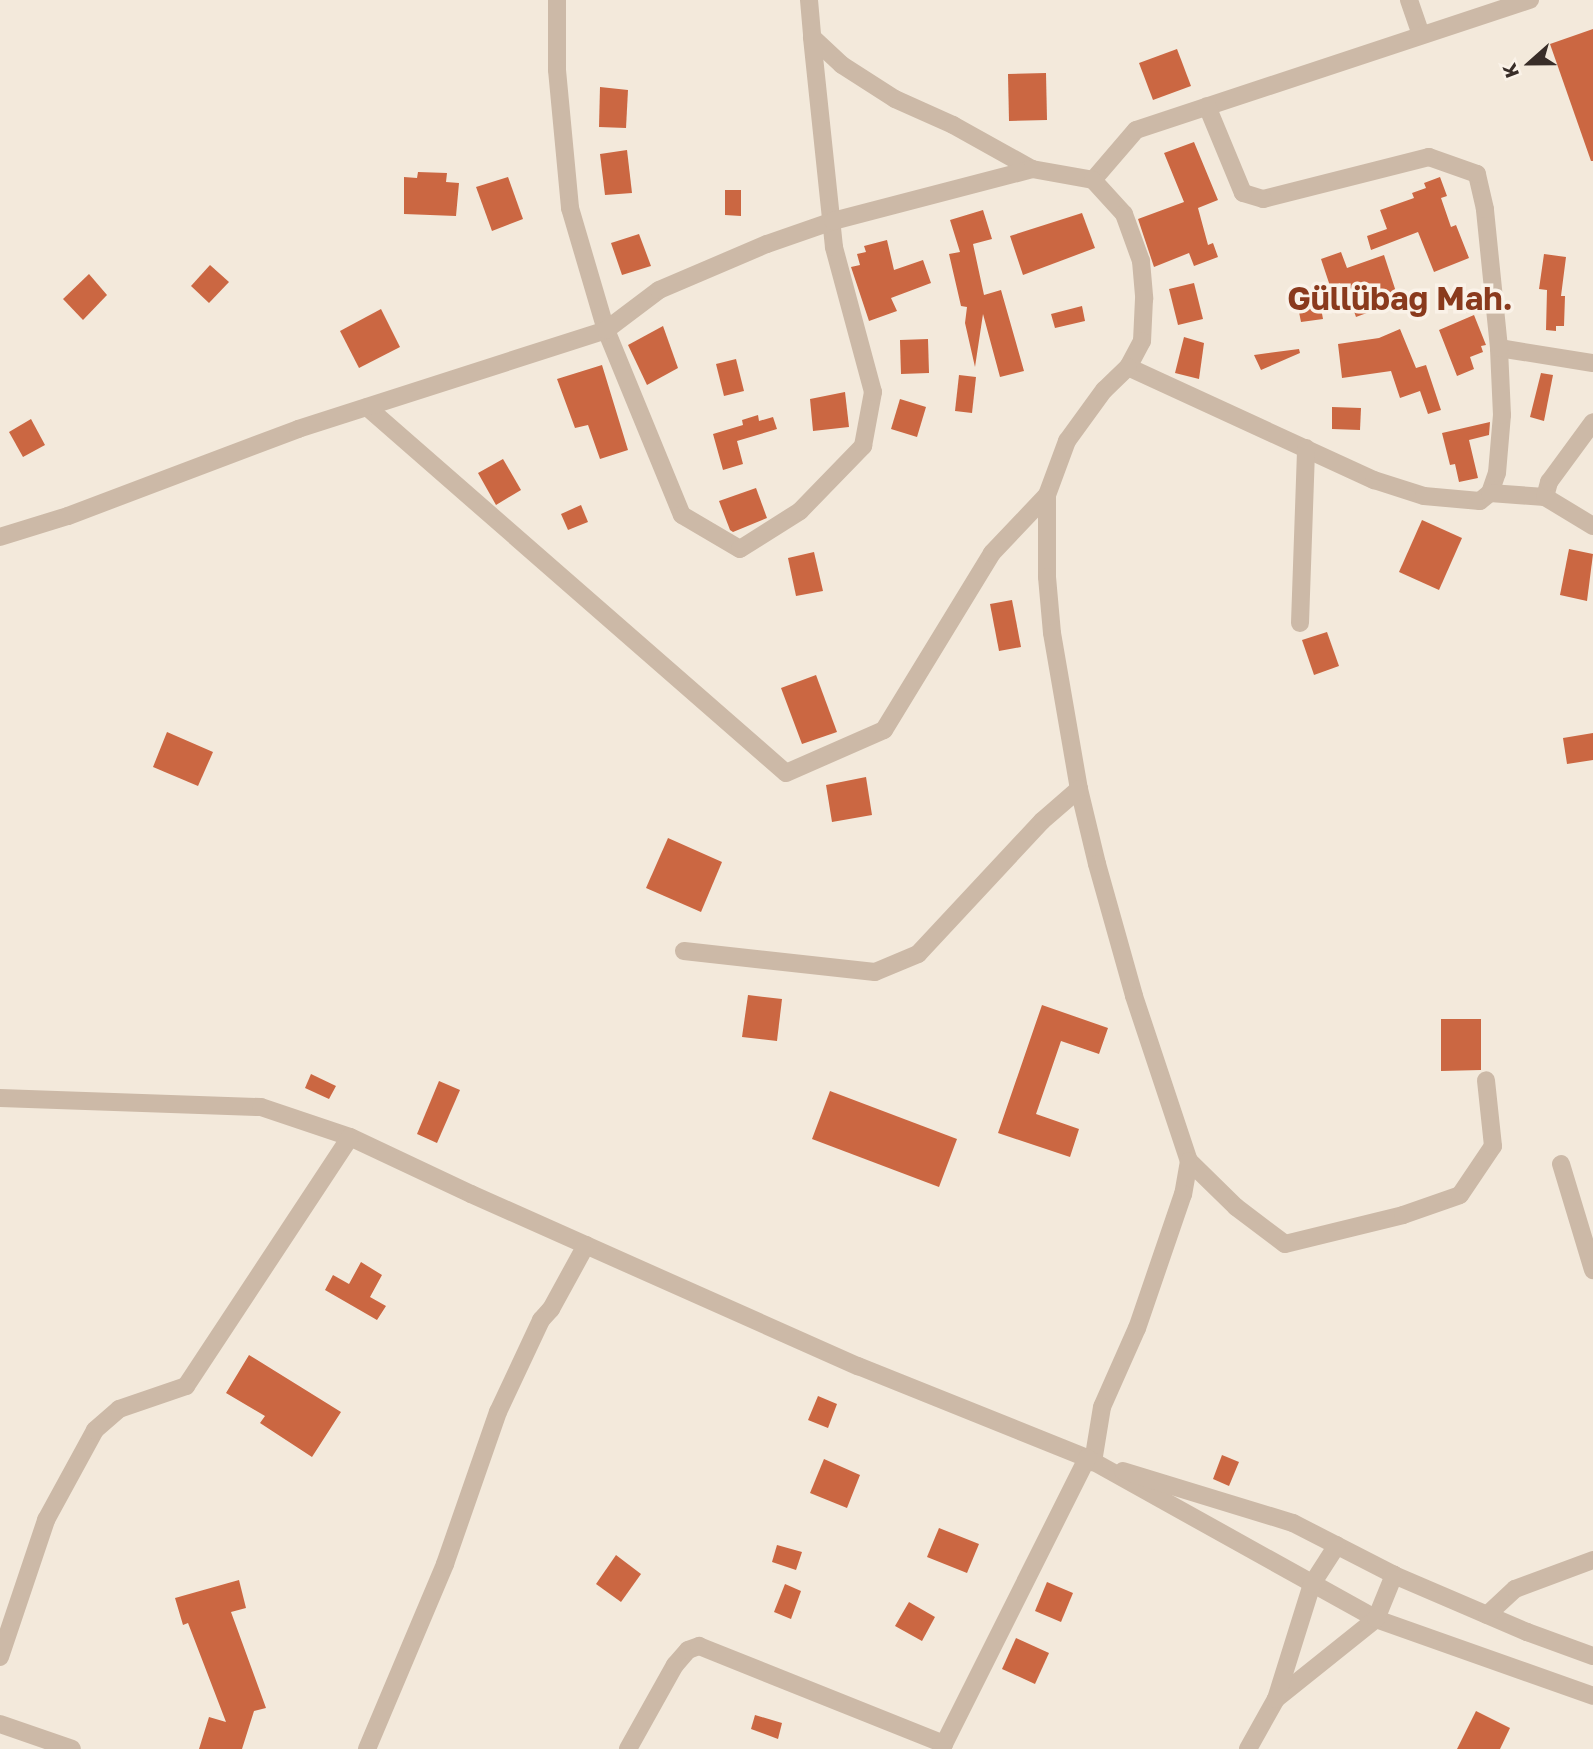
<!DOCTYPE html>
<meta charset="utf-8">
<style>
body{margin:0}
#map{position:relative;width:1593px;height:1749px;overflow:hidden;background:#f3e9db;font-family:"Golos Text",sans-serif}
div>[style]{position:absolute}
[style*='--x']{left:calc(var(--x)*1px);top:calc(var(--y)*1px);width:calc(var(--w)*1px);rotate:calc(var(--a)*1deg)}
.building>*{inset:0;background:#cb6742}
.minor>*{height:18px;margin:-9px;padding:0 9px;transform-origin:9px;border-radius:9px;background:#ccb9a7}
span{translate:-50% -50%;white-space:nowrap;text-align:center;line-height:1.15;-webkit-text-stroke:7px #faf2e8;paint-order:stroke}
.district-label{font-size:32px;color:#8a3a1d;font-weight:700}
.north{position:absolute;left:1495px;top:28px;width:70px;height:70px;-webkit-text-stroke:5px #faf2e8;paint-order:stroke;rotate:249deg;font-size:19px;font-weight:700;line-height:28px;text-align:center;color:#382d28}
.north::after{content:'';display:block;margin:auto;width:24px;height:32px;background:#382d28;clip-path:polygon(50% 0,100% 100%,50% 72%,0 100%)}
</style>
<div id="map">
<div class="building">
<div style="clip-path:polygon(1593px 29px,1593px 161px,1591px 161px,1550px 44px)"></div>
<div style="clip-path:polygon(1177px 49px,1191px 86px,1153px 100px,1139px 63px)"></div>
<div style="clip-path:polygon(1046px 73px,1047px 120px,1009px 121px,1008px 74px)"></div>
<div style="clip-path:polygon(600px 87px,628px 90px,626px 128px,599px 127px)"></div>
<div style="clip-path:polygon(1194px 142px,1218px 200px,1198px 208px,1208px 245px,1213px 243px,1218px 257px,1194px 266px,1189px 253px,1154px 267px,1138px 219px,1184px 202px,1164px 153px)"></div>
<div style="clip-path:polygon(627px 150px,632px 193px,605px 195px,600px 154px)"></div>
<div style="clip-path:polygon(418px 172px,447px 173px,446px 182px,459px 183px,456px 216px,404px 214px,404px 177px,417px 178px)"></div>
<div style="clip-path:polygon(508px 177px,523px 219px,492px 231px,476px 187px)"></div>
<div style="clip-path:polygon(1440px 177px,1447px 196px,1441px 198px,1451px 227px,1456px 225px,1469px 258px,1434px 272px,1418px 232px,1371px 250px,1367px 236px,1387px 229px,1380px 210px,1414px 198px,1412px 193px,1426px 188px,1424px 183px)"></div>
<div style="clip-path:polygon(725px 190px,741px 190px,741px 216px,725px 215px)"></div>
<div style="clip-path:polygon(983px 210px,992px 239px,973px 244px,984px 295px,1001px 290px,1024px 371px,1000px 377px,983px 314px,975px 367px,965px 323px,967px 307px,961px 306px,949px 254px,960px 252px,950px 220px)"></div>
<div style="clip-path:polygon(1082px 213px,1095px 248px,1023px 275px,1010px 236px)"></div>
<div style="clip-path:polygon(639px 234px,651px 266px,622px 275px,611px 243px)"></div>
<div style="clip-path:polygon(887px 240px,894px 270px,923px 260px,931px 283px,891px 298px,897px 311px,869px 321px,851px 267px,860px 265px,857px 254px,866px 252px,864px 246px)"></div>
<div style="clip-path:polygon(1341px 252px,1347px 268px,1384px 255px,1399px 301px,1356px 317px,1345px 285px,1331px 289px,1321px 259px)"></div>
<div style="clip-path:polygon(1544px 254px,1566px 257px,1561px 296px,1565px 296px,1564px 326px,1556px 326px,1556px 331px,1546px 330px,1547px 290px,1539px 289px)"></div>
<div style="clip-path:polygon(210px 265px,229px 282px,209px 303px,191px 286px)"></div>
<div style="clip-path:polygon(89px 274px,107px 295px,83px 320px,63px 299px)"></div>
<div style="clip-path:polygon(1194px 283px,1203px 319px,1178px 325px,1169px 289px)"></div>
<div style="clip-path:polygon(1319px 298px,1323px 319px,1301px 322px,1297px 302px)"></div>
<div style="clip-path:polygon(1082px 306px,1085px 321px,1055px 328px,1051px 314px)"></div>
<div style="clip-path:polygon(381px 309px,400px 347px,359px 368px,340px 331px)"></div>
<div style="clip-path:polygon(1474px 315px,1486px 345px,1481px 346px,1483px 352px,1470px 357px,1474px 369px,1457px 376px,1439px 330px)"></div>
<div style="clip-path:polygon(663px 326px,678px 368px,647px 385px,628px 345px)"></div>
<div style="clip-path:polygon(1400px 329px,1416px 368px,1426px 365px,1441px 410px,1428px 414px,1420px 391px,1400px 398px,1391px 371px,1342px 378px,1338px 344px,1379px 338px)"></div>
<div style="clip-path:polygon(1184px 337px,1204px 343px,1199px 379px,1175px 373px)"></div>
<div style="clip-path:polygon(928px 339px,929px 373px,901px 374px,900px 340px)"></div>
<div style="clip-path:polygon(1299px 349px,1300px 353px,1261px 370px,1254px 355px)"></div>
<div style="clip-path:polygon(736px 359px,744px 391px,724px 396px,716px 364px)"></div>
<div style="clip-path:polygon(602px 365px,628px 450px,600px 459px,588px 425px,575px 428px,557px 379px)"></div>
<div style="clip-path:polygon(1541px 373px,1553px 375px,1544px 421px,1530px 417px)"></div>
<div style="clip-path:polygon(959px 375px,976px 377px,972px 413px,955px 411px)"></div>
<div style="clip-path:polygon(845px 392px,849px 427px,813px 431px,810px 399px)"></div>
<div style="clip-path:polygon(900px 399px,926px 407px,917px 437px,891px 429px)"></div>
<div style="clip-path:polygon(1332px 407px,1361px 408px,1360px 430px,1332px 429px)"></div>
<div style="clip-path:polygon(758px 415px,759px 421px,773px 417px,777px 429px,737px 441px,743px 464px,723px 470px,713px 434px,743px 425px,742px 420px)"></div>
<div style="clip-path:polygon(31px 419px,45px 445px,23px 457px,9px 432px)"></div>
<div style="clip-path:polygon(1490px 422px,1489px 435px,1469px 440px,1478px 478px,1459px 482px,1455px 464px,1450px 465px,1442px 433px)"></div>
<div style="clip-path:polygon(503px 459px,521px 490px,496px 505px,478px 473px)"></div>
<div style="clip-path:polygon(756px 488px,767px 518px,733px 532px,730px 530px,719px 501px)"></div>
<div style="clip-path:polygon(581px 505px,588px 522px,568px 530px,561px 514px)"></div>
<div style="clip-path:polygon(1422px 520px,1462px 538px,1439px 590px,1399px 572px)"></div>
<div style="clip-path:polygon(1569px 549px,1593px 554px,1587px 601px,1560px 595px)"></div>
<div style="clip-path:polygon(814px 552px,823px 591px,796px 596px,788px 558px)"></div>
<div style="clip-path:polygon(1012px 600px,1021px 647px,999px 651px,990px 604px)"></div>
<div style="clip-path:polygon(1327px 632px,1339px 666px,1314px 675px,1302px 640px)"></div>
<div style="clip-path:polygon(816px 675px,837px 732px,802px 744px,781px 688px)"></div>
<div style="clip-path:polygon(167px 732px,213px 752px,198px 786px,153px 767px)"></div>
<div style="clip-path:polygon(1593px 733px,1593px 760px,1567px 764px,1563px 738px)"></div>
<div style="clip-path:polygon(866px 777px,872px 815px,832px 822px,826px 785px)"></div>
<div style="clip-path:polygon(668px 838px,722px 862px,701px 912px,646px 888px)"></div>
<div style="clip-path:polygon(748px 995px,782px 999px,777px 1041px,742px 1037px)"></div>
<div style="clip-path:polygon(1042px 1005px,1108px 1028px,1099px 1054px,1061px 1041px,1036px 1114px,1079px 1129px,1070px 1157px,998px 1133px)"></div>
<div style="clip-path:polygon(1441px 1019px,1481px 1019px,1481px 1070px,1441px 1071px)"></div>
<div style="clip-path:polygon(311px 1074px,336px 1086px,329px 1099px,305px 1088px)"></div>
<div style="clip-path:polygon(439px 1081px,460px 1090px,437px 1143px,417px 1134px)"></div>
<div style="clip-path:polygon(830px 1091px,957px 1139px,939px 1187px,812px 1139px)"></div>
<div style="clip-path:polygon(361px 1262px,382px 1275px,370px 1297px,386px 1306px,377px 1320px,325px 1290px,333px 1275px,349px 1284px)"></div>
<div style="clip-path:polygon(249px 1355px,341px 1412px,312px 1457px,260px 1423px,265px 1416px,226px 1393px)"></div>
<div style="clip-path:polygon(818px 1396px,837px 1404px,828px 1428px,808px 1420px)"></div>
<div style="clip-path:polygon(1222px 1455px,1239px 1462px,1229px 1486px,1213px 1479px)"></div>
<div style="clip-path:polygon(824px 1459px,860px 1475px,847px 1508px,810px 1493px)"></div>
<div style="clip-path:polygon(939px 1528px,979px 1544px,967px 1573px,927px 1557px)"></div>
<div style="clip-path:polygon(777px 1545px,802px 1552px,796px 1570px,772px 1562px)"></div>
<div style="clip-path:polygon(616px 1555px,641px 1574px,621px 1602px,596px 1584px)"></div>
<div style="clip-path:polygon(239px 1580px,246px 1608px,231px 1612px,266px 1708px,254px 1711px,242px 1749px,199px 1749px,209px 1717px,226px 1722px,188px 1623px,183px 1625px,175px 1598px)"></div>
<div style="clip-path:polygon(1047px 1582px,1073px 1593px,1061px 1622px,1035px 1611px)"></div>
<div style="clip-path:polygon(785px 1584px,801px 1591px,791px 1619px,774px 1612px)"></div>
<div style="clip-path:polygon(909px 1602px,935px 1617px,922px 1641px,895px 1626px)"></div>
<div style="clip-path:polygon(1016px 1638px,1049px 1653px,1035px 1684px,1002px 1669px)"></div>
<div style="clip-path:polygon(1476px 1711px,1510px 1728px,1500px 1749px,1457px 1749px)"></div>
<div style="clip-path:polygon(755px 1715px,782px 1723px,778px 1739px,751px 1729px)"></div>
</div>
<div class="minor">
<div style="--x:557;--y:0;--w:70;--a:90"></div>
<div style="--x:557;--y:70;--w:139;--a:84.6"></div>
<div style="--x:570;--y:208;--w:127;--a:73.6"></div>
<div style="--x:606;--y:330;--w:200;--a:67.7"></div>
<div style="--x:682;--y:515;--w:67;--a:30.4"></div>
<div style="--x:740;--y:549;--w:71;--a:-32.3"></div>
<div style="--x:800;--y:511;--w:91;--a:-45.9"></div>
<div style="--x:863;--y:446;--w:55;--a:-79.5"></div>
<div style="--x:873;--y:392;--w:150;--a:-105.1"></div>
<div style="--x:834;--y:247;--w:211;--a:-96"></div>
<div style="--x:809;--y:0;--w:37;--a:85"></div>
<div style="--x:812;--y:37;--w:41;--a:43"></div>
<div style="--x:842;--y:65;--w:63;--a:32.7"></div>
<div style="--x:895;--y:99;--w:64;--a:24.1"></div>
<div style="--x:953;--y:125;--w:90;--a:29.1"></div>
<div style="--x:1409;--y:0;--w:36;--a:71"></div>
<div style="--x:1093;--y:180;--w:66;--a:-49.3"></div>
<div style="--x:1136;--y:130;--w:415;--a:-18.3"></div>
<div style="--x:1499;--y:348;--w:95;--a:9.1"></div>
<div style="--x:1128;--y:367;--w:271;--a:24.7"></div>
<div style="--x:1374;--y:480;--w:52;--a:17.7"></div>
<div style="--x:1424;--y:496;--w:56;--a:5.1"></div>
<div style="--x:1480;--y:501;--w:13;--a:-39"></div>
<div style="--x:1490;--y:493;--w:21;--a:-71"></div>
<div style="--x:1497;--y:473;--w:58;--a:-85.1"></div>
<div style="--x:1502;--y:415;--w:67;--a:-92.6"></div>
<div style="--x:1499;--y:348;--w:140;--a:-95.8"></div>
<div style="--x:1485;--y:209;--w:36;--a:-103"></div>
<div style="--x:1477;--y:174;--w:51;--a:-160.5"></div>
<div style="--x:1429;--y:157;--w:171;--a:165.8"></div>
<div style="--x:1263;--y:199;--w:21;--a:-163"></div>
<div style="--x:1243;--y:193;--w:94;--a:-112.5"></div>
<div style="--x:367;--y:407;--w:556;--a:41.14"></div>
<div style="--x:786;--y:773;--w:107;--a:-23.7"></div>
<div style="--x:884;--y:730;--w:207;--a:-58.6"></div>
<div style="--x:992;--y:553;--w:80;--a:-46.5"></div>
<div style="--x:1490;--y:493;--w:55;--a:4.2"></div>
<div style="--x:1545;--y:497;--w:56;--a:31.1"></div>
<div style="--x:1545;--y:497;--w:16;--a:-75"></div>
<div style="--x:1549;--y:482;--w:74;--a:-53.7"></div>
<div style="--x:0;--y:537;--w:71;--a:-17.2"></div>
<div style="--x:68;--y:516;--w:246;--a:-20.7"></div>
<div style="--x:298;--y:429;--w:324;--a:-17.8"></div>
<div style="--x:606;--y:330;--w:66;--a:-37"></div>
<div style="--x:659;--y:290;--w:117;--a:-23.1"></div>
<div style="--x:767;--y:244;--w:70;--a:-19.2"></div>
<div style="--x:833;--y:221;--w:206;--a:-14.6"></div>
<div style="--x:1032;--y:169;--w:62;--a:10.2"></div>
<div style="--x:1093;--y:180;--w:46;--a:47.6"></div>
<div style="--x:1124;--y:214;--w:50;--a:70.1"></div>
<div style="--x:1141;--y:261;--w:38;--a:85"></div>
<div style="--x:1144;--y:299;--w:42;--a:92.7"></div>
<div style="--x:1142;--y:341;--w:30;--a:118"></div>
<div style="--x:1128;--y:367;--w:33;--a:136"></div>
<div style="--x:1104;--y:390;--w:63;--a:126"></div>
<div style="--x:1067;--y:441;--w:58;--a:110.3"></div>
<div style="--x:1047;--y:495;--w:82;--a:90"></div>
<div style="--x:1047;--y:577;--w:56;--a:84.9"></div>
<div style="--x:1052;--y:633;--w:158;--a:80.2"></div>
<div style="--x:1079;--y:789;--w:77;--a:76.5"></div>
<div style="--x:1097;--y:864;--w:137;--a:74.3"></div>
<div style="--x:1134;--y:996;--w:174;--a:71.6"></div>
<div style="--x:1189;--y:1161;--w:34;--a:100"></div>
<div style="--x:1183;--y:1194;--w:142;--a:108.9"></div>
<div style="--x:1137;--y:1328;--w:86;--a:113.9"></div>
<div style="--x:1102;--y:1407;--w:56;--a:99.3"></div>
<div style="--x:1300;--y:623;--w:175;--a:-88"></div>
<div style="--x:684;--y:951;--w:192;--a:6.3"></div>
<div style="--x:875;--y:972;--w:47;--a:-22.7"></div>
<div style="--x:918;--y:954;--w:182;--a:-47"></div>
<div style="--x:1042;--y:821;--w:49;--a:-40.9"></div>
<div style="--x:0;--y:1098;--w:261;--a:2"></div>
<div style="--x:261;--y:1107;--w:94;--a:18.6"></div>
<div style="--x:350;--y:1137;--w:134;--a:25.2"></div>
<div style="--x:471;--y:1194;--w:424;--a:24"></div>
<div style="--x:858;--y:1366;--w:247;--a:21.9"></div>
<div style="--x:1087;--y:1458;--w:331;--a:29.1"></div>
<div style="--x:1376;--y:1619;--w:230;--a:19.5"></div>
<div style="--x:1189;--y:1161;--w:66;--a:44.4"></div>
<div style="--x:1236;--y:1207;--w:61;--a:37.1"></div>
<div style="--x:1285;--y:1244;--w:122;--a:-13.8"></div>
<div style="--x:1403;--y:1215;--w:60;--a:-19.3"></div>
<div style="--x:1460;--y:1195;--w:59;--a:-56"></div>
<div style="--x:1493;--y:1146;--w:66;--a:-96.1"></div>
<div style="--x:1561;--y:1164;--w:111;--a:73.2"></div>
<div style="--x:1123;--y:1471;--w:178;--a:17"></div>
<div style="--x:1293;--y:1523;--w:114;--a:27.2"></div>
<div style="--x:1394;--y:1575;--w:145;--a:23.2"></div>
<div style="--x:1527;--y:1632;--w:70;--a:20"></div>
<div style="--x:1487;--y:1615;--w:38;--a:-43"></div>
<div style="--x:1515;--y:1589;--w:83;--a:-20.4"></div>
<div style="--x:0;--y:1657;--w:145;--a:-71.4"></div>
<div style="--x:46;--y:1520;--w:102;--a:-61.4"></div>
<div style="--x:95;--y:1430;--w:32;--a:-41"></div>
<div style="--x:119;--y:1409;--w:71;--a:-18.9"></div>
<div style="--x:186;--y:1386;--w:298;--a:-56.6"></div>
<div style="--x:1276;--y:1699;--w:128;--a:-38.7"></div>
<div style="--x:1376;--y:1619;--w:48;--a:-67.8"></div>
<div style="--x:0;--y:1724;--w:76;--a:19.1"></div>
<div style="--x:367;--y:1749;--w:201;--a:-67.1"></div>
<div style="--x:445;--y:1564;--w:161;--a:-70.8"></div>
<div style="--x:498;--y:1412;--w:102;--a:-64.9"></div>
<div style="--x:541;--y:1320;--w:15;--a:-48"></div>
<div style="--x:551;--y:1309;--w:73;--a:-61.3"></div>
<div style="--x:628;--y:1749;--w:96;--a:-60.8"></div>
<div style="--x:675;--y:1665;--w:20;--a:-49"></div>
<div style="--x:688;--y:1650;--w:12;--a:-20"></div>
<div style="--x:699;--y:1646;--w:264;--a:21.8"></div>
<div style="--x:944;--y:1744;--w:320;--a:-63.4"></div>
<div style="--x:1248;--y:1749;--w:57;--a:-60.8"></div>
<div style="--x:1276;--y:1699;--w:121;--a:-72.6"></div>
<div style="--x:1312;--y:1584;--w:46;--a:-57.3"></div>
</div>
<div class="district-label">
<span style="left:1400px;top:298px">Güllübağ Mah.</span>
</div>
<div class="north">K</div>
</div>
